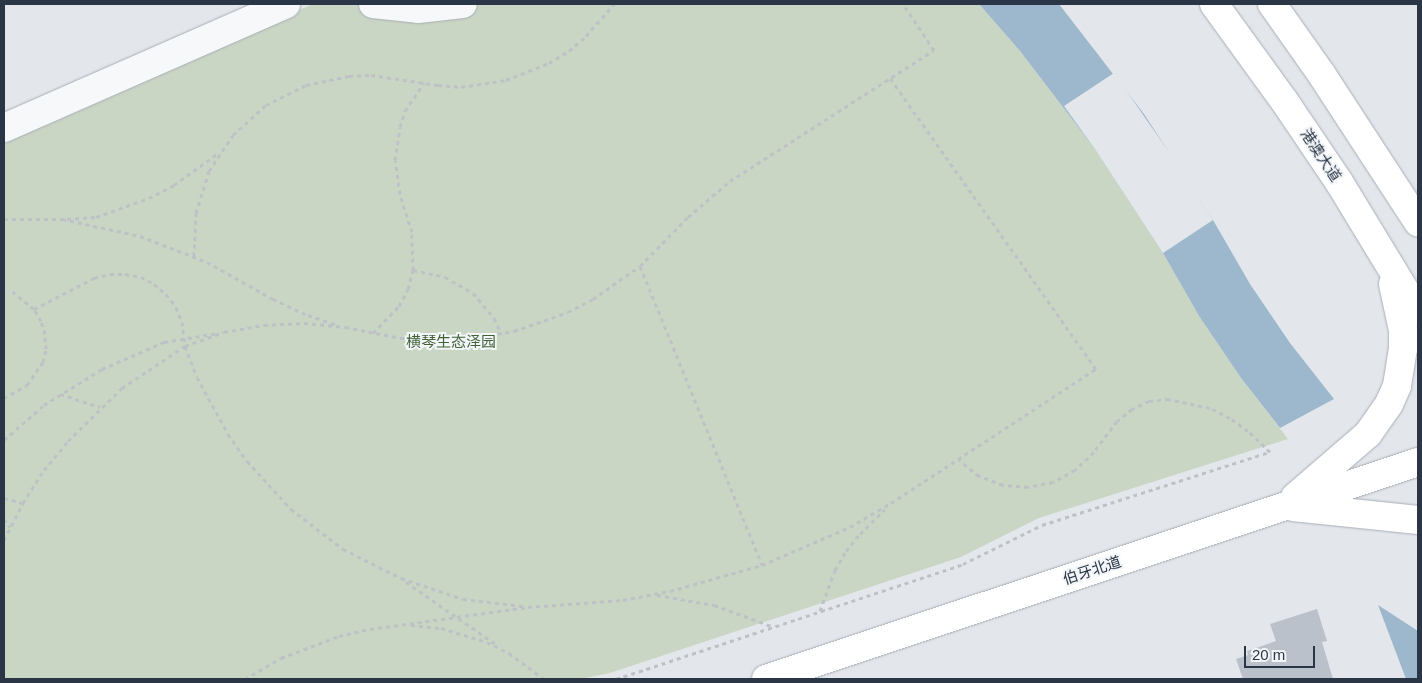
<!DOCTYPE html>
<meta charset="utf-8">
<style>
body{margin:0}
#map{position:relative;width:1422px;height:683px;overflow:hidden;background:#e3e7ec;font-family:Helvetica,"Noto Sans SC",sans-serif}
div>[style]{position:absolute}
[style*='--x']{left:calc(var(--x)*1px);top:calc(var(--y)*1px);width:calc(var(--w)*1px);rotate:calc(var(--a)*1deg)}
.green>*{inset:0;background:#cad6c4}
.water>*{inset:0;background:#9db8cd}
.pier>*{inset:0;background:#e3e7ec}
.building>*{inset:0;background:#bac1ca}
.path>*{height:3px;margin-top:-1.5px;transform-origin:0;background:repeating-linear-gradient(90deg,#bec2c7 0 4px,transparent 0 8px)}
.roads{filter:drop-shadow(0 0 1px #a8aeb7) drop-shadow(0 0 1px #a8aeb7)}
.minor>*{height:28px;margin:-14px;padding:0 14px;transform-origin:14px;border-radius:14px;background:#f7f8fa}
.major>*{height:28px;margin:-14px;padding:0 14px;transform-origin:14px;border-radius:14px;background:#fff}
span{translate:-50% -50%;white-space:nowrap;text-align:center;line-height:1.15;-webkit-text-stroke:4px #f3f6f9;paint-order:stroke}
.street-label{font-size:15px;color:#2a3645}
.park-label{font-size:15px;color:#426236}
.frame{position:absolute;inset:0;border:5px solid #2a3645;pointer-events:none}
.scale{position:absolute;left:1244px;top:646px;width:71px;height:22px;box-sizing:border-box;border:2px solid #2a3645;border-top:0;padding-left:6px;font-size:15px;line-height:18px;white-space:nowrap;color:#2a3645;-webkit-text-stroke:4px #f3f6f9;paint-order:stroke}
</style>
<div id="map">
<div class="green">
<div style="clip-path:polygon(313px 4px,979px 4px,1020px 51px,1095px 149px,1163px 253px,1199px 316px,1241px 378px,1288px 439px,1039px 518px,961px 557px,610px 673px,580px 679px,4px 679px,4px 139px)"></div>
</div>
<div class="water">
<div style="clip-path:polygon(979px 4px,1059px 4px,1144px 114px,1213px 220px,1250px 284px,1290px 343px,1334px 399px,1280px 428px,1241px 378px,1199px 316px,1163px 253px,1095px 149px,1020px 51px)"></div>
<div style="clip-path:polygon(1378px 605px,1418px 631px,1418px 679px,1406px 679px)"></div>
</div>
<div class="pier">
<div style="clip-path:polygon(1114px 73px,1180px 168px,1213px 220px,1163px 253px,1095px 149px,1064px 106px)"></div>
</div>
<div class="building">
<div style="clip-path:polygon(1317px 609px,1327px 641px,1322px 642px,1333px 679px,1243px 679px,1236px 659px,1248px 655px,1247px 651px,1276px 641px,1270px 624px)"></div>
</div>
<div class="path">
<div style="--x:4;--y:219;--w:58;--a:0"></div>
<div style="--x:62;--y:219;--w:80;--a:12.3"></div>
<div style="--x:140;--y:236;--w:72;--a:21.2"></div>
<div style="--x:207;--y:262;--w:76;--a:29.3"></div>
<div style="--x:273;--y:299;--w:38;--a:25"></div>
<div style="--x:308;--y:315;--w:31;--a:19"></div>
<div style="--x:67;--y:219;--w:29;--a:-4"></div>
<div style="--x:96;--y:217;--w:56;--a:-19.7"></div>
<div style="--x:149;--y:198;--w:28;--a:-27"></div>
<div style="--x:174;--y:185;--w:53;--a:-35.8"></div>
<div style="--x:194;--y:256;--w:43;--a:-87.3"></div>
<div style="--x:196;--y:213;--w:44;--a:-72.8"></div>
<div style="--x:209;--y:171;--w:43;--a:-56.3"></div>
<div style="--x:233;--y:135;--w:45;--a:-42.3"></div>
<div style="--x:266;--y:105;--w:45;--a:-26.6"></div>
<div style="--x:306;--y:85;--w:44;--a:-11.8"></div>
<div style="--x:349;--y:76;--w:22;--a:-3"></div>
<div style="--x:371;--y:75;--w:68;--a:8.5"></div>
<div style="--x:438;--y:85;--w:23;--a:5"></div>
<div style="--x:461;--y:87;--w:46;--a:-8.8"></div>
<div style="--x:506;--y:80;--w:46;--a:-21.6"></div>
<div style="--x:549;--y:63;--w:23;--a:-31"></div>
<div style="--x:569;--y:51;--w:23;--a:-41"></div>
<div style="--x:586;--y:36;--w:43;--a:-48.8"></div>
<div style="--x:640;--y:266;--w:323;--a:67.8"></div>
<div style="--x:413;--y:270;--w:33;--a:12"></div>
<div style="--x:445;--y:277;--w:32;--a:30"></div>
<div style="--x:473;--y:293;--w:33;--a:50"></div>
<div style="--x:494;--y:318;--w:17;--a:65"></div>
<div style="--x:34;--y:309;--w:68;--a:-27.3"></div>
<div style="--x:94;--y:278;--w:16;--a:-14"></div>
<div style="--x:110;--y:274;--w:15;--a:0"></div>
<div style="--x:125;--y:274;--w:16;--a:11"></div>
<div style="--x:141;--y:277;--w:15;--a:28"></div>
<div style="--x:154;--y:284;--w:16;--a:40"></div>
<div style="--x:166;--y:294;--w:16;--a:52"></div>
<div style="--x:176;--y:307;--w:16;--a:68"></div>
<div style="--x:182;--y:322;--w:24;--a:83"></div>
<div style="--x:185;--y:346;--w:33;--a:69"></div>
<div style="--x:197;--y:377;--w:65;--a:61.5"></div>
<div style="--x:228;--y:434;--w:33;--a:55"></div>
<div style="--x:247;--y:461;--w:65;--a:47.5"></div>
<div style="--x:291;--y:509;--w:66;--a:37.6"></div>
<div style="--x:343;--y:549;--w:65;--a:26.6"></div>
<div style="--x:401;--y:578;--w:65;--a:18.7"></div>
<div style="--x:463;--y:599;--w:60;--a:6.7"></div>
<div style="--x:373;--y:333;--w:37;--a:-46"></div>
<div style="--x:399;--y:306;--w:19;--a:-62"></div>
<div style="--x:408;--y:289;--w:20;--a:-75"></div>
<div style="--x:413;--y:270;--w:38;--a:-92"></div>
<div style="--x:412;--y:232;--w:40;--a:-108"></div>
<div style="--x:400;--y:194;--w:34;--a:-98"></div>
<div style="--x:395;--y:160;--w:33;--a:-81"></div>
<div style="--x:400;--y:127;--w:17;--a:-73"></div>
<div style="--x:405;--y:111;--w:34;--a:-56"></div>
<div style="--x:60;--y:394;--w:42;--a:18"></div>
<div style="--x:4;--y:398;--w:26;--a:-29"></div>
<div style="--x:27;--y:385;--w:28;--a:-55"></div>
<div style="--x:43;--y:362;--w:13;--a:-77"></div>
<div style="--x:46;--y:349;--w:15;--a:-94"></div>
<div style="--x:45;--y:334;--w:14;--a:-107"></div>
<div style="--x:41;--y:321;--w:14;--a:-120"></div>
<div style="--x:34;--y:309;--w:28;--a:-141"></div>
<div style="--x:4;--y:440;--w:53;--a:-41.2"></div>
<div style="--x:44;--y:405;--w:68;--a:-31.8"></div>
<div style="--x:102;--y:369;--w:68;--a:-23.5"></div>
<div style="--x:164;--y:342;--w:55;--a:-9.5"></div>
<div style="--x:4;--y:498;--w:20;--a:15"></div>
<div style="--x:4;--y:519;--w:10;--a:53"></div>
<div style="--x:4;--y:540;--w:42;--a:-62.8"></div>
<div style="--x:23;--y:503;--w:39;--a:-58"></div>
<div style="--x:44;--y:470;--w:38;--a:-50"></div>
<div style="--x:68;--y:441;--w:76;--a:-44.5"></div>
<div style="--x:122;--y:388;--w:76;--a:-33.7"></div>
<div style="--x:185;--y:346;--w:41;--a:-19.7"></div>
<div style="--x:224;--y:332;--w:41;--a:-9.9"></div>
<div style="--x:264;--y:325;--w:40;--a:-2.9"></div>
<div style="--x:304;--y:323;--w:41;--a:5.6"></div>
<div style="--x:345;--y:327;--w:57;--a:11.1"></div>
<div style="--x:401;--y:338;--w:57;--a:2"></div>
<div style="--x:458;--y:340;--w:57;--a:-9.1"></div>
<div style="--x:514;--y:331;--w:57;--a:-19.4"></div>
<div style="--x:568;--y:312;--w:28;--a:-27"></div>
<div style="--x:593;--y:299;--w:57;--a:-35.1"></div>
<div style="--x:640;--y:266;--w:69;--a:-45.6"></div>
<div style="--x:688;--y:217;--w:55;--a:-40.6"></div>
<div style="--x:730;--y:181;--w:242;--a:-32.7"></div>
<div style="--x:934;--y:50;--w:55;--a:-124"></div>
<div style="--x:406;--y:582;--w:111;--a:34.7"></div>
<div style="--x:657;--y:595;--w:58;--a:10"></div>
<div style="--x:714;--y:605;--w:61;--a:20.2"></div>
<div style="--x:820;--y:611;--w:44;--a:-69.9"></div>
<div style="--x:835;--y:570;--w:22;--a:-60"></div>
<div style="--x:846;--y:551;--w:22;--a:-51"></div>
<div style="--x:860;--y:534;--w:35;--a:-45"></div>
<div style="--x:411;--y:625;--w:30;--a:6"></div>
<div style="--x:441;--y:628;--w:48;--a:16.9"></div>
<div style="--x:487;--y:642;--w:25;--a:27"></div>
<div style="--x:509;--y:653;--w:44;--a:36.6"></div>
<div style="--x:245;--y:679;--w:42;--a:-30.3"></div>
<div style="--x:281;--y:658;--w:62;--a:-20.8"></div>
<div style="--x:339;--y:636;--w:32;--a:-13"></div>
<div style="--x:370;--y:629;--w:160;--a:-7.9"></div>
<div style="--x:528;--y:607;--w:95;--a:-4.2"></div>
<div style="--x:623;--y:600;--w:48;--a:-10.8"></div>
<div style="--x:670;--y:591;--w:96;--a:-15.8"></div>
<div style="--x:762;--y:565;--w:96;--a:-23.4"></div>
<div style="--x:850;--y:527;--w:48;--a:-30.3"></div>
<div style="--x:891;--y:503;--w:245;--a:-33.2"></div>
<div style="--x:1096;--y:369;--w:357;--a:-125.3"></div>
<div style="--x:616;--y:679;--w:366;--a:-18.3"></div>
<div style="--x:963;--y:564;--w:88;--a:-26.3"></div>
<div style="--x:1042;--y:525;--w:239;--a:-17.8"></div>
<div style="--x:1270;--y:452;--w:30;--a:-136"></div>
<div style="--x:1248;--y:431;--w:22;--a:-144"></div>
<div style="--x:1230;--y:418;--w:22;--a:-153"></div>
<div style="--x:1210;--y:408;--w:42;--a:-167.6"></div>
<div style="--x:1169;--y:399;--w:20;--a:174"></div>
<div style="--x:1149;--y:401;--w:19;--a:155"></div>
<div style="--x:1132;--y:409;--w:19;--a:141"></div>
<div style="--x:1117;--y:421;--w:39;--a:127"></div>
<div style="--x:1094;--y:452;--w:26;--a:137"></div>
<div style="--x:1075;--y:470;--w:25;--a:151"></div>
<div style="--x:1053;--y:482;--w:25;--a:169"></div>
<div style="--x:1028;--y:487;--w:25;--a:-175"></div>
<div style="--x:1003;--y:485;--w:26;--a:-159"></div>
<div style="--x:979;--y:476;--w:26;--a:-141"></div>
</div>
<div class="roads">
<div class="minor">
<div style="--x:373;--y:4;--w:45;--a:6.3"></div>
<div style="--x:418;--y:9;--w:45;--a:-6.3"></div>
<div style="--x:4;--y:128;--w:308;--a:-23.7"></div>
</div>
<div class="major">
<div style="--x:1214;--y:4;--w:121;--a:54.1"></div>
<div style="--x:1285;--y:102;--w:97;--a:56"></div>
<div style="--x:1339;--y:182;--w:152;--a:58.7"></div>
<div style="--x:1272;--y:4;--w:87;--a:54.8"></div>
<div style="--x:1322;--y:75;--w:176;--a:56.9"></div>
<div style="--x:1295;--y:497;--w:96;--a:-40.8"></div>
<div style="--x:1368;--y:434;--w:37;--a:-55"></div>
<div style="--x:1389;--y:404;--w:20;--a:-66"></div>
<div style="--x:1397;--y:386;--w:37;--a:-81"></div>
<div style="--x:1403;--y:349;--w:19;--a:-90"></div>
<div style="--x:1403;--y:330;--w:47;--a:-102.3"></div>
<div style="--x:1293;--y:507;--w:126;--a:5.9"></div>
<div style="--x:766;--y:679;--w:687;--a:-18.41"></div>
</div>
</div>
<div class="street-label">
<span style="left:1321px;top:155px;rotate:56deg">港澳大道</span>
<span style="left:1092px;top:570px;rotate:-18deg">伯牙北道</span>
</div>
<div class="park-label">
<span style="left:451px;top:342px">横琴生态泽园</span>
</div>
<div class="frame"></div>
<div class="scale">20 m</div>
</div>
